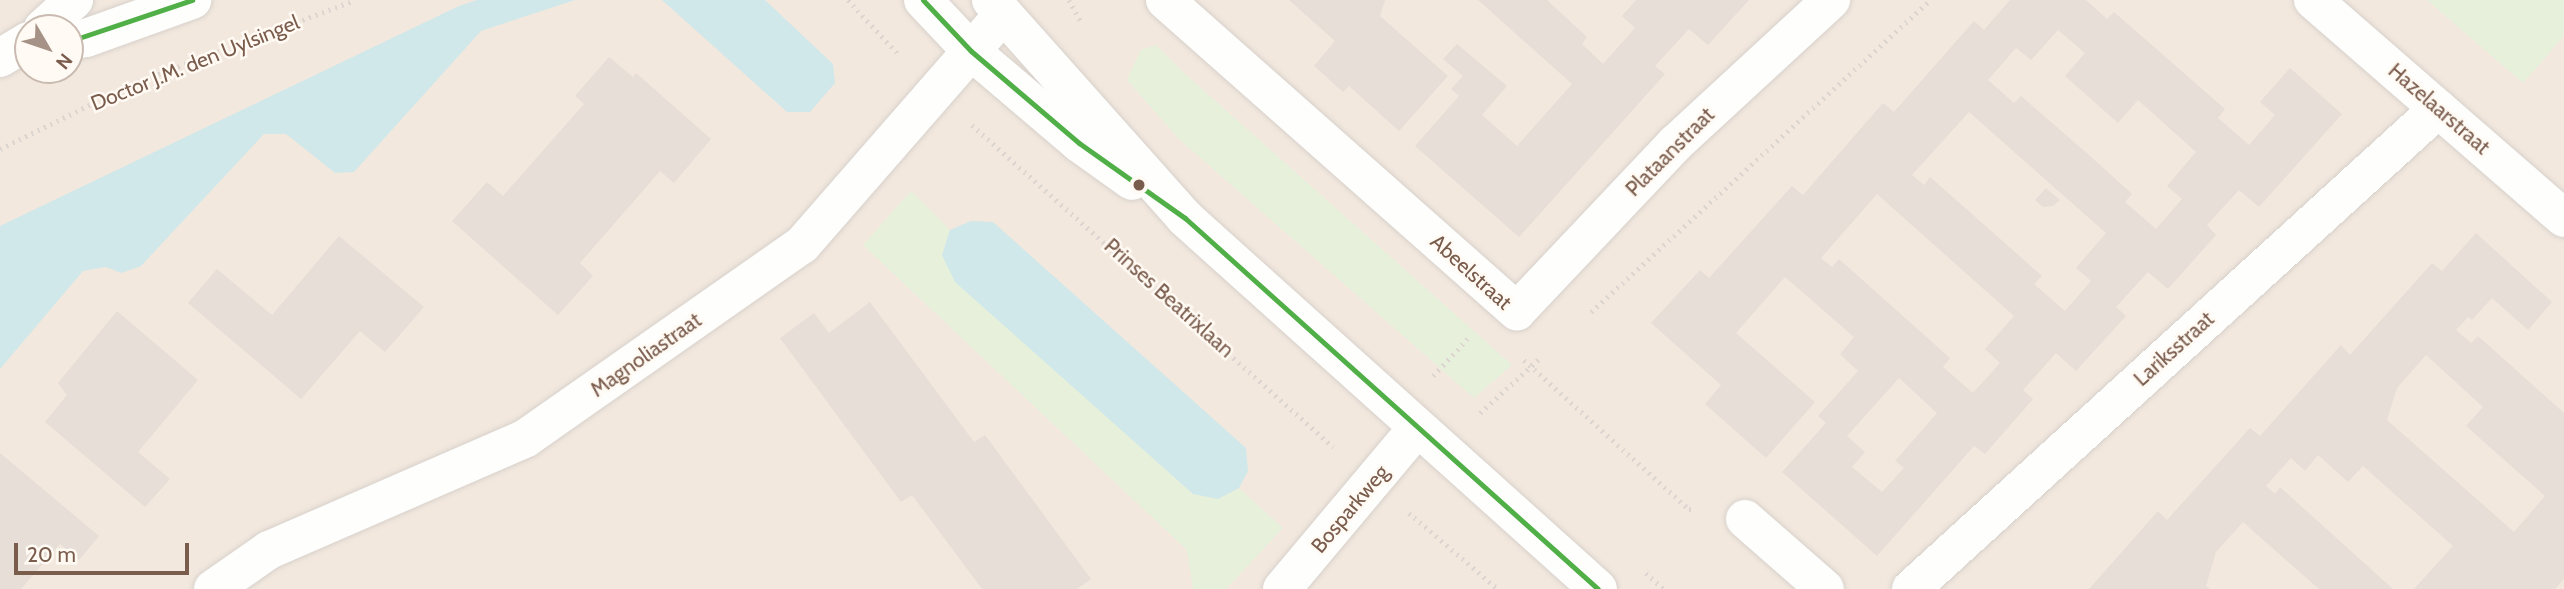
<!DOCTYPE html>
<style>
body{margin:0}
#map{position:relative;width:2564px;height:589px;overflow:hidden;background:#f9f5f0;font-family:Cabin,sans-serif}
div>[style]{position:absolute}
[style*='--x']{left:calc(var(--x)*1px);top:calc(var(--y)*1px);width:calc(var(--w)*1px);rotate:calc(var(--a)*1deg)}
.residential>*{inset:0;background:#f2e8de}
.green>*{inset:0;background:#e7f0db}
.water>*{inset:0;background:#d0e8ea}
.building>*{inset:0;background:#e6ded7}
.path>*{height:4.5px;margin-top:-2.25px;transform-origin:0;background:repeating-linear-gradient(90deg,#dcd5d0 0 2px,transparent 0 7px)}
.roads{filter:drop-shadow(0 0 2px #d7d1cb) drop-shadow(0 0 2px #d7d1cb)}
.minor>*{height:38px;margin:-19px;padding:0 19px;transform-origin:19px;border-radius:19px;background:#fefefd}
.bus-1>*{height:5px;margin:-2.5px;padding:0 2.5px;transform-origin:2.5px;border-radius:2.5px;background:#50af46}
.dots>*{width:19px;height:19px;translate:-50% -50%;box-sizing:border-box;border:4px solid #fffaf3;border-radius:50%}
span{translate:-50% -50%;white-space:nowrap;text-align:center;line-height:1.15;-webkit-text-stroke:5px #fffaf3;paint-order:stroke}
.street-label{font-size:21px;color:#7a5c4d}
.north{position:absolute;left:14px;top:14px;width:70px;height:70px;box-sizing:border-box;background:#fffaf3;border:2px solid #cabbb1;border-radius:50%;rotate:129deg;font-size:19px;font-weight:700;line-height:28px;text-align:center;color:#7a5c4d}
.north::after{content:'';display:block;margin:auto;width:24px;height:32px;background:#a69286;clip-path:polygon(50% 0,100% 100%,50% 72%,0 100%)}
.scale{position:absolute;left:14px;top:543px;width:175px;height:32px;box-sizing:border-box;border:4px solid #7a5c4d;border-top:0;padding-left:9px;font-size:21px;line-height:24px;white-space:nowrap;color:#7a5c4d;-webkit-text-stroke:5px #fffaf3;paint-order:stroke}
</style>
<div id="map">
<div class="residential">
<div style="clip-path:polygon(evenodd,0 0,2564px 0,2564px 589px,0 589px,0 0,28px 28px,70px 28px,70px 70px,28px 70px,28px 28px)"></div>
</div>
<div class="green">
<div style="clip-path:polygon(2427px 0,2564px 0,2564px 36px,2523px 83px)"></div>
<div style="clip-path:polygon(1156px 45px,1183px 72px,1512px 365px,1474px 398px,1179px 139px,1127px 80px,1141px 50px)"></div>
<div style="clip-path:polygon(911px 191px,950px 230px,942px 255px,1218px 499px,1239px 488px,1283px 528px,1226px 589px,1193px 589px,1187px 550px,863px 245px)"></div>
</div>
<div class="water">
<div style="clip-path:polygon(477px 0,575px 0,481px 31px,354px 172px,335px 173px,286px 134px,264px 134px,141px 266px,121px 273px,106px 267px,83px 271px,0 369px,0 226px,459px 6px)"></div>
<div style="clip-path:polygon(662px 0,765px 0,833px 64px,835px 83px,810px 112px,787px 112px)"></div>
<div style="clip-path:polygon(971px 221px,993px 222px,1246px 448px,1248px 471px,1239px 488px,1218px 499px,1193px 494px,955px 282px,942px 255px,950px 230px)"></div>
</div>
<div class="building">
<div style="clip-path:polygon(1289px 0,1385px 0,1380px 16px,1448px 76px,1399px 131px,1349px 86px,1343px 92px,1314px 66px,1335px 41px)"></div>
<div style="clip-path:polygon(1478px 0,1547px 0,1587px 37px,1582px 44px,1603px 64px,1635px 28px,1622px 16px,1636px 0,1749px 0,1708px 45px,1689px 29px,1655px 66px,1665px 74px,1519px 237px,1415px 146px,1459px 96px,1451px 89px,1463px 76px,1443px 59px,1457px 44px,1507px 86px,1482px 115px,1517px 146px,1572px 84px)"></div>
<div style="clip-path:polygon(evenodd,2010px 0,2086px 0,2107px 19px,2114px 12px,2225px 109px,2218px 118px,2249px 145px,2275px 115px,2260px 102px,2290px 68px,2342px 114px,2259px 207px,2239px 190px,2207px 225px,2216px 235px,2168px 289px,2148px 272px,2116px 307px,2126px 316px,2076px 371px,2056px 353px,2023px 390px,2033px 399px,1985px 454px,1974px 446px,1877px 556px,1782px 472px,1826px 423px,1818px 416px,1858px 371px,1840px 354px,1854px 337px,1785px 277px,1736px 333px,1815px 402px,1766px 458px,1705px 404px,1721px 385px,1651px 323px,1700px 270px,1709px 278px,1792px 186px,1803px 195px,1883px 103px,1894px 112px,1974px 21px,1984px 30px,2010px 0,2058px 30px,2085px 53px,2065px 76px,2118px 123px,2138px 100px,2196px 152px,2167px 186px,2182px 199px,2156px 229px,2125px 202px,2132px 194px,2089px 155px,2021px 96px,2014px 103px,1988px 80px,2016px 48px,2031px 60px,2058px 30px,2010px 0,1969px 112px,2106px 233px,2076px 268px,2091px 281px,2065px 311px,2034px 284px,2042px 276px,1998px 237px,1930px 177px,1924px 185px,1912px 175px,1969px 112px,2010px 0,1877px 194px,2014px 316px,1985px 349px,2000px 363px,1973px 393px,1943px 367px,1950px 358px,1839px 259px,1832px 267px,1821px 258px,1877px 194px,2010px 0,1899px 378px,1937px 413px,1895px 461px,1904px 468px,1882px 492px,1852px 467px,1865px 452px,1847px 436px,1899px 378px)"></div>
<div style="clip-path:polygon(609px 57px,633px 77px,636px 73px,711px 139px,674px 183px,660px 171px,580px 263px,593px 276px,558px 315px,452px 221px,487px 182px,503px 196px,584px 104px,575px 96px)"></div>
<div style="clip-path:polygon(2046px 188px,2060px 200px,2053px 206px,2043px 207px,2035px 200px)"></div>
<div style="clip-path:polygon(evenodd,2476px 233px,2552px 302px,2528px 330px,2492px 298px,2472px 320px,2468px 317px,2456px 330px,2471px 343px,2478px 336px,2564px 413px,2564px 579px,2555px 589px,2414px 589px,2453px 546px,2363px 466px,2348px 482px,2318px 455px,2305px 471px,2291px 458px,2266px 486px,2275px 494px,2280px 487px,2393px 589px,2319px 589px,2243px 522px,2216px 552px,2206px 586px,2210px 589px,2089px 589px,2158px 511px,2167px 520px,2250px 428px,2260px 436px,2341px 345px,2350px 355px,2432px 263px,2442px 271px,2476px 233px,2426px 355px,2483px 407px,2466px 426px,2545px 496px,2514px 532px,2387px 420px,2397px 388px,2426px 355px)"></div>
<div style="clip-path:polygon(339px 236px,424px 307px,385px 352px,360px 331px,301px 399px,188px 303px,217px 269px,272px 315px)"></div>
<div style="clip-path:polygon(870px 302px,974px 442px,985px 435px,1091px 579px,1077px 589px,982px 589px,912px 495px,901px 502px,780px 338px,814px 313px,829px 333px)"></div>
<div style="clip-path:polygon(117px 311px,198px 380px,138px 452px,170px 479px,145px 507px,45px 422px,67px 395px,58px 383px)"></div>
<div style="clip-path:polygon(0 453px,99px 536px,79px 560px,60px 544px,21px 589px,0 589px)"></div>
</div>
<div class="path">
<div style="--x:848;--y:0;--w:76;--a:47.1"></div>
<div style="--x:1069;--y:0;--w:25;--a:61"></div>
<div style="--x:972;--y:125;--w:484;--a:41.7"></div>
<div style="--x:0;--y:149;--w:147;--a:-26.2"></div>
<div style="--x:132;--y:84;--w:238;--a:-20.6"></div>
<div style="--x:1591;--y:312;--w:461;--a:-42.6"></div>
<div style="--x:1524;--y:360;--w:222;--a:42.1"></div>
<div style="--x:1689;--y:509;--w:7;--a:8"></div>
<div style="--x:1433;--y:376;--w:54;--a:-47.2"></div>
<div style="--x:1480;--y:413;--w:81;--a:-42.5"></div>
<div style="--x:1409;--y:513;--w:117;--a:40.5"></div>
<div style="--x:1646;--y:573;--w:24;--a:42"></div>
</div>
<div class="roads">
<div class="minor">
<div style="--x:923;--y:0;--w:70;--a:46.7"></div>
<div style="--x:971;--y:51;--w:142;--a:40.4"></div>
<div style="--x:1079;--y:143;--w:65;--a:35.6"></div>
<div style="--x:991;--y:0;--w:292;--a:48.3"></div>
<div style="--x:1185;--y:218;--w:555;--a:41.93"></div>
<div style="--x:1165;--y:0;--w:470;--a:41.5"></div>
<div style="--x:1517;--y:311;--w:231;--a:-46.6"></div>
<div style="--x:1676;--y:143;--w:211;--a:-42.7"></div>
<div style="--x:2313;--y:0;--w:332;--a:41"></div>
<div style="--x:43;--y:28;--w:42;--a:-42.1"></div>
<div style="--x:70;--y:41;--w:16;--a:-11"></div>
<div style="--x:86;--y:38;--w:113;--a:-19.7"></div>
<div style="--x:0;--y:58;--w:33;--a:-31"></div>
<div style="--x:1745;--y:519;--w:106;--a:41.2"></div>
<div style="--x:213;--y:589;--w:68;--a:-34.9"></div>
<div style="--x:269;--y:550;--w:280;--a:-23.5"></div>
<div style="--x:526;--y:438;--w:337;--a:-35"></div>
<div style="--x:802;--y:245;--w:304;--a:-48.9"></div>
<div style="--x:1282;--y:589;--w:210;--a:-50"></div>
<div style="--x:1911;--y:589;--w:713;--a:-42.33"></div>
</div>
</div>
<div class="bus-1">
<div style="--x:923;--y:0;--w:70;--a:46.7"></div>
<div style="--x:971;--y:51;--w:142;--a:40.4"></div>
<div style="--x:1079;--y:143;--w:130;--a:35.3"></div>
<div style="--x:1185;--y:218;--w:555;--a:41.93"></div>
<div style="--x:70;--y:41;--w:129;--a:-18.6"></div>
</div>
<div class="dots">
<div style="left:1139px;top:185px;background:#7a5c4d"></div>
</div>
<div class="street-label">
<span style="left:195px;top:63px;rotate:-22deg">Doctor J.M. den Uylsingel</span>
<span style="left:2439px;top:109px;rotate:41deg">Hazelaarstraat</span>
<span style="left:1670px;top:152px;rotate:-45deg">Plataanstraat</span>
<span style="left:1471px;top:272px;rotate:42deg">Abeelstraat</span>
<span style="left:1169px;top:298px;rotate:42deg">Prinses Beatrixlaan</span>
<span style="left:2174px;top:349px;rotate:-42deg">Lariksstraat</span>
<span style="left:646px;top:355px;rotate:-35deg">Magnoliastraat</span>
<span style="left:1350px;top:509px;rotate:-50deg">Bosparkweg</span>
</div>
<div class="north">N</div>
<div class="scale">20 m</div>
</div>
